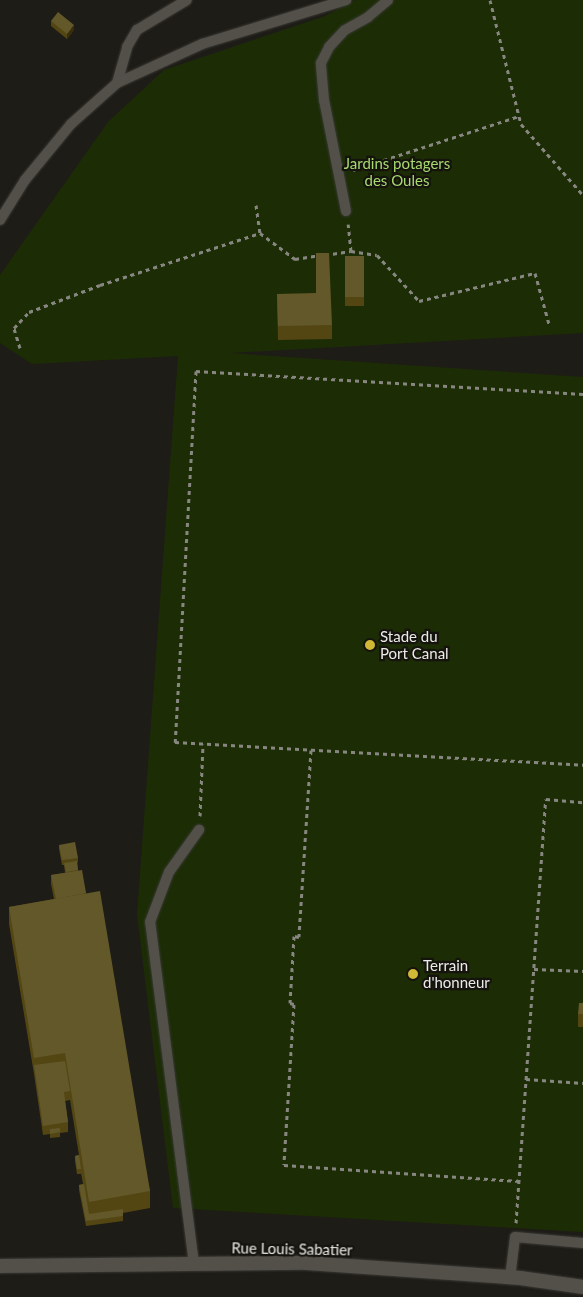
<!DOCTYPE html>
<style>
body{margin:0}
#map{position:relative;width:583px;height:1297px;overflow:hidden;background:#1e1c16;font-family:Lato,sans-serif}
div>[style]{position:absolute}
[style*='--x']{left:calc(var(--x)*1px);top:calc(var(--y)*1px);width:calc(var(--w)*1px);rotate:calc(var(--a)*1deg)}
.green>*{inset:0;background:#1c2d06}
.path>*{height:3px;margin-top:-1.5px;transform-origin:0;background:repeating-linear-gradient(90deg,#878681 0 4px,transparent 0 8px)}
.roads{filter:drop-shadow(0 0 1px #3a3935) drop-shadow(0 0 1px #3a3935)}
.service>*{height:10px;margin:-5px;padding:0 5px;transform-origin:5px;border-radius:5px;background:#525049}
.minor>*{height:14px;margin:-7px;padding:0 7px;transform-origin:7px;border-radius:7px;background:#525049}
.wall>*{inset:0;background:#534613}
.shaded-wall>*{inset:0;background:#372e0b}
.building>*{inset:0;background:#63582a}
.dots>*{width:14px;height:14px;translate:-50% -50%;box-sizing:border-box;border:2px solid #15130d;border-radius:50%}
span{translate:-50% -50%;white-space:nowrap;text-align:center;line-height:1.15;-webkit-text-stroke:4.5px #15130d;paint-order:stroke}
.park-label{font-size:15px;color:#a8da6f}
.poi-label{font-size:15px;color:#ecebe7}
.left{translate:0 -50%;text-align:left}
.street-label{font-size:15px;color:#ecebe7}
</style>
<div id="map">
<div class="green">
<div style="clip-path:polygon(355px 0,583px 0,583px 333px,230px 353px,583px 377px,583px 1232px,173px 1208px,137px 914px,178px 356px,32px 364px,0 343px,0 275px,108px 122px,164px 70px,325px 16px)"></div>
</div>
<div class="path">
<div style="--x:490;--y:0;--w:128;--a:76"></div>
<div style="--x:521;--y:124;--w:94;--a:48.9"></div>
<div style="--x:353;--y:170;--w:175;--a:-18"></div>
<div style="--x:256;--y:205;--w:28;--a:82"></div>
<div style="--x:351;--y:251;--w:26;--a:9"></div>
<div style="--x:377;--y:255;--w:62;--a:47.6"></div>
<div style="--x:419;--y:301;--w:119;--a:-13.6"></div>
<div style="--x:535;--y:273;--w:53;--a:74.6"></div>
<div style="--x:325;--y:255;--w:26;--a:-9"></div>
<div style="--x:351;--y:251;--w:27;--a:-96"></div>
<div style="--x:20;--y:348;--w:21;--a:-107"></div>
<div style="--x:14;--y:328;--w:22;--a:-47"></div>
<div style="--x:29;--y:312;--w:76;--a:-20.8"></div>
<div style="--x:100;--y:285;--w:168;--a:-18"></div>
<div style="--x:260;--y:233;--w:44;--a:36.6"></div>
<div style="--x:295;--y:259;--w:24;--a:-9"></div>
<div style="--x:583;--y:394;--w:388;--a:-176.6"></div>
<div style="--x:196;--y:371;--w:372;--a:93.2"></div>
<div style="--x:175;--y:742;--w:409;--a:3.2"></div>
<div style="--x:311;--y:750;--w:187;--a:93.7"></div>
<div style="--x:299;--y:937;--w:5;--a:-169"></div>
<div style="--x:294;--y:936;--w:67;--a:93.4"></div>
<div style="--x:290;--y:1003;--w:4;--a:14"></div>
<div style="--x:294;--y:1004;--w:161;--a:93.6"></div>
<div style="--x:284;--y:1165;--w:236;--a:3.9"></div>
<div style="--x:200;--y:816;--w:72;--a:-87.6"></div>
<div style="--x:534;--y:969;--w:49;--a:2.3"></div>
<div style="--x:526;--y:1079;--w:57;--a:4"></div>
<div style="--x:516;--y:1223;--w:425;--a:-86"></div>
<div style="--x:546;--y:799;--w:37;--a:5"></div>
</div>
<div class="roads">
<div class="service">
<div style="--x:117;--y:83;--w:37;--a:-74"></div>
<div style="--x:127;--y:47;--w:20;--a:-60"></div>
<div style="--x:137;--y:30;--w:58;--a:-31"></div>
<div style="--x:346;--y:211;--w:113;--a:-101.2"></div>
<div style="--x:324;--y:100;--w:37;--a:-95"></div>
<div style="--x:321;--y:63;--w:18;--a:-63"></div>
<div style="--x:329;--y:47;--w:23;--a:-47"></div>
<div style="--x:345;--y:30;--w:26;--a:-29"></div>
<div style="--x:368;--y:17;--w:26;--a:-40"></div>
<div style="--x:0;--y:220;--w:47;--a:-58"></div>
<div style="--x:25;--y:180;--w:72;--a:-50.6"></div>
<div style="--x:71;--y:124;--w:62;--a:-41.7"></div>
<div style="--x:117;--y:83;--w:94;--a:-24.6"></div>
<div style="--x:202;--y:44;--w:151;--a:-17"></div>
<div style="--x:194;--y:1264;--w:345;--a:-97.3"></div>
<div style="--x:150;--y:922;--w:53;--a:-69.2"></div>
<div style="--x:169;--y:872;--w:52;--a:-54.5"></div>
<div style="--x:510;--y:1278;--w:41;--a:-83"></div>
<div style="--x:515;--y:1237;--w:68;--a:5"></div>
</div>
<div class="minor">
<div style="--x:0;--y:1266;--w:307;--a:-0.6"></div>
<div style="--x:307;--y:1263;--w:214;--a:4"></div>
<div style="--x:520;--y:1278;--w:64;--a:8.1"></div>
</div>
</div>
<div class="wall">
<div style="clip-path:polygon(51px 21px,74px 30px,67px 39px,51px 26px)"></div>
<div style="clip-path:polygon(345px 256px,364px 256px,364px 306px,345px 306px)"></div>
<div style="clip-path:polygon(277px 294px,332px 325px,332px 339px,278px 340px)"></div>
<div style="clip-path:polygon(59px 845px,78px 858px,78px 862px,77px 863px,78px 870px,86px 893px,150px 1191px,150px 1208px,123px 1213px,123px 1221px,86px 1226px,79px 1190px,79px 1185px,83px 1184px,81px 1173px,81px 1174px,77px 1174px,75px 1161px,75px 1156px,79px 1155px,70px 1100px,65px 1101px,68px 1122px,68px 1132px,60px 1133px,60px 1137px,50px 1138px,50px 1134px,43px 1135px,34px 1074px,9px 924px,9px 907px,54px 899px,51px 884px,51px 875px,65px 873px,64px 865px,62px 865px,59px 849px)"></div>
<div style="clip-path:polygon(583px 1003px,583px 1027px,578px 1027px,578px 1014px)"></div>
</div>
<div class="shaded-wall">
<div style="clip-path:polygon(74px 25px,74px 30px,67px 39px,67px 34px)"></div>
</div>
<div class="building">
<div style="clip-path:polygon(58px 12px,74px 25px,67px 34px,51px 21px)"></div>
<div style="clip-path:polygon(316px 253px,329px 253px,332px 325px,278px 326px,277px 294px,316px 293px)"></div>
<div style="clip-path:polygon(345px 256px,364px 256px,364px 297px,345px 297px)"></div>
<div style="clip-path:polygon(75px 842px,78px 858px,62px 860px,59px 845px)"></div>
<div style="clip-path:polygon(77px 861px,78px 870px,66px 872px,64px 863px)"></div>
<div style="clip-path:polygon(82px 870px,86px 893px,56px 899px,51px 875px)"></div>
<div style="clip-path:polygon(100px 891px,150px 1191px,89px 1202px,65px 1053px,34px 1058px,9px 907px)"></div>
<div style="clip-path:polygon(579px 1003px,583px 1003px,583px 1014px,578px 1014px)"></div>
<div style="clip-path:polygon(65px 1061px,70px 1091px,64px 1092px,68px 1122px,43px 1126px,34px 1065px)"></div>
<div style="clip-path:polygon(60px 1128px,60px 1132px,50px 1134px,50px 1129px)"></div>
<div style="clip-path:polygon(79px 1155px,81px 1169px,77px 1169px,75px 1156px)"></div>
<div style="clip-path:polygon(84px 1184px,89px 1214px,123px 1209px,123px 1216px,86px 1221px,79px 1185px)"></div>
</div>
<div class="dots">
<div style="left:370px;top:645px;background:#d1b736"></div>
<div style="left:413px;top:974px;background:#d1b736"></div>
</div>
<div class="park-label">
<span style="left:397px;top:172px">Jardins potagers<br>des Oules</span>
</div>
<div class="poi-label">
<span class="left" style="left:380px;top:645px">Stade du<br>Port Canal</span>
<span class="left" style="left:423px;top:974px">Terrain<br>d'honneur</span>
</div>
<div class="street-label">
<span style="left:292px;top:1249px;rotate:1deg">Rue Louis Sabatier</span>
</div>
</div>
